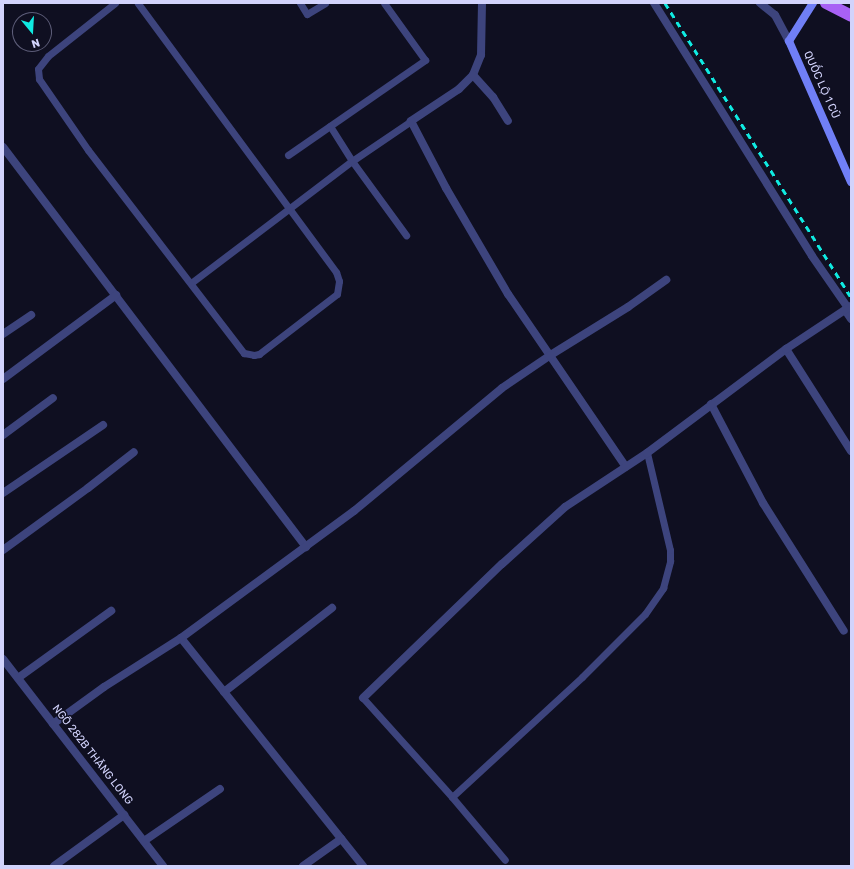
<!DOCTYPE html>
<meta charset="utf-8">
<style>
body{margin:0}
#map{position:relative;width:854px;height:869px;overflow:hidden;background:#0f0f21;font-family:Rubik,sans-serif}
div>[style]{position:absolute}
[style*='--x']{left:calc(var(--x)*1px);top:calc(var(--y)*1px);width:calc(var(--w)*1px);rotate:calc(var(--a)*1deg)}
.lane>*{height:7px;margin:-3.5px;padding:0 3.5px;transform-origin:3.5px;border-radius:3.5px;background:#3d447d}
.street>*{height:8px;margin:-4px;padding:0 4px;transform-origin:4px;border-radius:4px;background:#3d447d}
.secondary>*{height:8px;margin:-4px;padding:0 4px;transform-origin:4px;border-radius:4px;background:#707ff6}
.primary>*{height:12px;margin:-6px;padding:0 6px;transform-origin:6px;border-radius:6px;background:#a861f5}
.rail>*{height:3px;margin-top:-1.5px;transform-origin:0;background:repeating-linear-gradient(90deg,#0febe2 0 6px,transparent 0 11px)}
span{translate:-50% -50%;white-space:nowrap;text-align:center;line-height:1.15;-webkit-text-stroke:3px #0f0f21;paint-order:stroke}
.street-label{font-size:11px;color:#d2d3fc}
.frame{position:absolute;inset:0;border:4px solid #d2d3fc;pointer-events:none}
.north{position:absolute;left:12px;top:12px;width:40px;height:40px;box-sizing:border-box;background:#0f0f21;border:1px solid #5d5d79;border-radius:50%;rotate:162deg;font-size:11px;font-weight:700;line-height:16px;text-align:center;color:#d2d3fc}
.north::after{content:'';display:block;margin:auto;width:14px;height:18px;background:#0febe2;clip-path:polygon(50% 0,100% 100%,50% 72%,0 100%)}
</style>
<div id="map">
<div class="lane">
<div style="--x:115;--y:3;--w:85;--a:141.7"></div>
<div style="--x:48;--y:56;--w:16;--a:128"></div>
<div style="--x:38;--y:69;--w:10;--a:84"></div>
<div style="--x:39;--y:79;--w:86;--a:55.4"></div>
<div style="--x:88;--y:150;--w:256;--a:52.5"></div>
<div style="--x:244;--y:353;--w:10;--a:11"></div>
<div style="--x:254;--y:355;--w:5;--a:-11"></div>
<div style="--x:259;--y:354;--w:98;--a:-37.6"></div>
<div style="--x:337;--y:294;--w:13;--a:-81"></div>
<div style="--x:339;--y:281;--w:9;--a:-108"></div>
<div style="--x:336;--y:272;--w:334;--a:-126.4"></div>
<div style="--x:300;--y:3;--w:13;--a:58"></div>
<div style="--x:307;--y:14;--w:21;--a:-31"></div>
<div style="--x:330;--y:126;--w:41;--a:57.8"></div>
<div style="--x:352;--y:161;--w:92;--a:53.9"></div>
<div style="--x:288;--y:155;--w:167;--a:-34.7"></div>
<div style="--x:425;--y:60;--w:70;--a:-125.7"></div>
<div style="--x:191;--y:283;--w:202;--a:-37.2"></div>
<div style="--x:352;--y:161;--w:71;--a:-34.1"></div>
<div style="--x:363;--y:698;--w:133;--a:48"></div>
<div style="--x:452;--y:797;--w:82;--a:49.9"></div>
<div style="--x:452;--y:797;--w:177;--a:-42.7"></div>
<div style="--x:582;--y:677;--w:89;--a:-45"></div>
<div style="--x:645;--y:614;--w:32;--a:-55"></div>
<div style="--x:663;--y:588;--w:28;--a:-75"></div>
<div style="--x:670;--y:561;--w:11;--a:-90"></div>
<div style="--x:670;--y:550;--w:100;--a:-103.3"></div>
</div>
<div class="street">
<div style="--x:482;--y:3;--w:52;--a:91.1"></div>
<div style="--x:481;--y:55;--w:22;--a:112"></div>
<div style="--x:473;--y:75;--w:20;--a:135"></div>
<div style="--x:459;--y:89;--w:58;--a:146.3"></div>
<div style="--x:411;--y:121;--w:76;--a:62.4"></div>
<div style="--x:446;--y:188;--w:123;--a:59.7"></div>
<div style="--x:508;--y:294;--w:209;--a:55.7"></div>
<div style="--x:654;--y:3;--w:298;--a:58"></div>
<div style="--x:812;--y:256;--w:63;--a:55.3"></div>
<div style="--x:760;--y:3;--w:19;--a:39"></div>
<div style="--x:775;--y:15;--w:30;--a:62"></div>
<div style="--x:473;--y:75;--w:30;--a:48"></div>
<div style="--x:493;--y:97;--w:28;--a:58"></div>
<div style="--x:3;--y:147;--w:502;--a:52.86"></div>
<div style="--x:845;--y:310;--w:11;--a:56"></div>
<div style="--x:3;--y:334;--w:34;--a:-34"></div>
<div style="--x:786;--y:349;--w:121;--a:57.5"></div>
<div style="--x:3;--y:379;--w:141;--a:-36.6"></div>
<div style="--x:711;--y:404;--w:112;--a:62.3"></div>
<div style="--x:763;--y:503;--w:151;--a:57.7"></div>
<div style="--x:3;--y:435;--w:62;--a:-36.5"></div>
<div style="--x:3;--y:493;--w:121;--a:-34.2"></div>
<div style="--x:3;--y:550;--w:105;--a:-36.1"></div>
<div style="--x:88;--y:488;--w:58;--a:-38"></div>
<div style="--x:181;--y:638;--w:292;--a:51.4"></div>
<div style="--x:3;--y:659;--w:262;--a:52.3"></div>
<div style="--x:18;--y:678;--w:115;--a:-35.8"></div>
<div style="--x:224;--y:692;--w:137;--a:-37.9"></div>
<div style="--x:363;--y:698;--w:193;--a:-44"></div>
<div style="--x:502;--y:564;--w:85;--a:-42.1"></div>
<div style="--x:565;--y:507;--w:98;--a:-33.4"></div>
<div style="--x:647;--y:453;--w:174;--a:-36.8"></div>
<div style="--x:786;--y:349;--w:78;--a:-33.5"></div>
<div style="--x:53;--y:724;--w:63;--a:-36"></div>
<div style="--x:104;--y:687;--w:91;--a:-32.5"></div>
<div style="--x:181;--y:638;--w:215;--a:-36.3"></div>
<div style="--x:354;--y:511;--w:192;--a:-39.7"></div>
<div style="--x:502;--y:388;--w:57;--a:-34.2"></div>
<div style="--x:549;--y:356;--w:93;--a:-31.8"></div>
<div style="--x:628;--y:307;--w:47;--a:-35.4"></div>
<div style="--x:144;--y:841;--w:92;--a:-34.4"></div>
<div style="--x:54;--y:866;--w:87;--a:-36.1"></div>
<div style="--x:303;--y:866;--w:47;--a:-35.4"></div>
</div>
<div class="secondary">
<div style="--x:813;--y:3;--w:45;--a:122.3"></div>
<div style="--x:789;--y:41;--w:154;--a:66.3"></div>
</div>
<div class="primary">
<div style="--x:826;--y:3;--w:28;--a:27"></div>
</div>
<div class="rail">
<div style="--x:665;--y:3;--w:348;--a:57.7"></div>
</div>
<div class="street-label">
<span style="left:821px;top:85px;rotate:66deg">QUỐC LỘ 1 CŨ</span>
<span style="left:92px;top:755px;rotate:52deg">NGÕ 282B THĂNG LONG</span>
</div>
<div class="frame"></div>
<div class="north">N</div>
</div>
